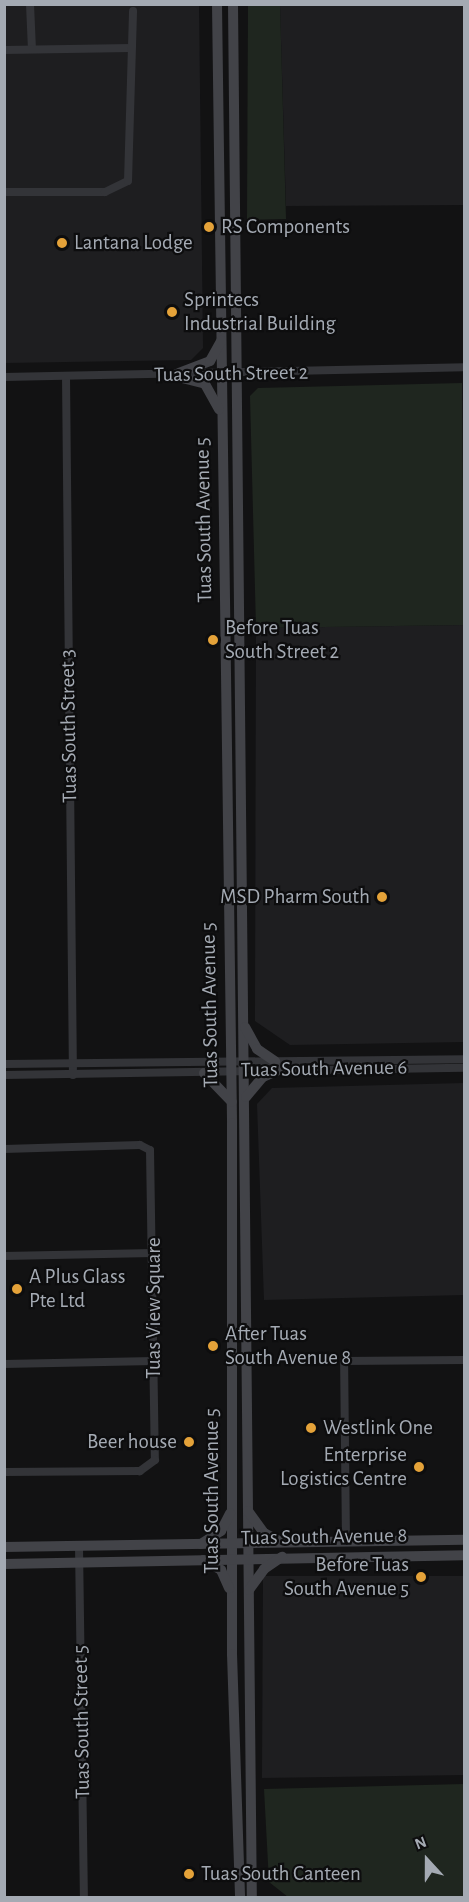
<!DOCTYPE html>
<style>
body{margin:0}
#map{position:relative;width:469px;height:1902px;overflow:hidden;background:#121213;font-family:"Alegreya Sans",sans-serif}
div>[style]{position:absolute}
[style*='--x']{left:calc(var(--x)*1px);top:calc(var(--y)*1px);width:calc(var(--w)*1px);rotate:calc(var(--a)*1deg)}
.built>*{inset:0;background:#1e1e20}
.green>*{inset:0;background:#1f261f}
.street>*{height:8px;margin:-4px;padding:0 4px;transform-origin:4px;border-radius:4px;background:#333438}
.secondary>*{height:10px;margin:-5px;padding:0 5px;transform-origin:5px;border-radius:5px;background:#424348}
.dots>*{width:16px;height:16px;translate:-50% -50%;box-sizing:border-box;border:3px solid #0d0d0e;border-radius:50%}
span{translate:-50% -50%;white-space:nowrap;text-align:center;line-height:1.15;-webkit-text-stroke:4.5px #0d0d0e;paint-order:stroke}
.poi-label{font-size:21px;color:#a4aab3}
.left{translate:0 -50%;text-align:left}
.right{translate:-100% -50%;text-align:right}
.street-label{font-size:21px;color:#a4aab3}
.frame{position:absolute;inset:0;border:6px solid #a4aab3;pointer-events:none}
.north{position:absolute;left:397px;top:1830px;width:60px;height:60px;-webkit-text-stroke:4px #0d0d0e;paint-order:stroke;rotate:339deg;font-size:16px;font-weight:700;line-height:24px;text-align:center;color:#a4aab3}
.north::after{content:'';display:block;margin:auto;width:21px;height:27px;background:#a4aab3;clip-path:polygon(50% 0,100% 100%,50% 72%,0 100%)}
</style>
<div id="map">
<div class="built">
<div style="clip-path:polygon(4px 5px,199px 5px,203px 348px,191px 360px,5px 363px)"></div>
<div style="clip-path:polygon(280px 5px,464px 5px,464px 205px,286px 206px)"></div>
<div style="clip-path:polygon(464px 625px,464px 1042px,290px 1045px,255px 1021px,256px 628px)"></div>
<div style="clip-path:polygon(464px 1083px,464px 1295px,264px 1300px,257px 1104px,272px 1088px)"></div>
<div style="clip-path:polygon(263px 1576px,464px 1576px,464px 1775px,262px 1778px)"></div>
</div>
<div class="green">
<div style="clip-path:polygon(248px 5px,280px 5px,286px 219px,247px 220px)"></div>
<div style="clip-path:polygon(462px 383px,464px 625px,256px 628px,250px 396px,258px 388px)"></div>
<div style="clip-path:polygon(464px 1784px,464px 1896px,288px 1897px,269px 1882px,264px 1789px)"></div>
</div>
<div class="street">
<div style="--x:30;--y:4;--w:45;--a:87.5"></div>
<div style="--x:4;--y:50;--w:127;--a:-0.9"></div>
<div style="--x:4;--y:192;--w:101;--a:0"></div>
<div style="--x:105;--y:192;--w:25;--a:-26"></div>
<div style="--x:128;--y:181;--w:170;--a:-88.3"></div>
<div style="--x:66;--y:376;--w:699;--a:89.43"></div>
<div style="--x:4;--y:377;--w:460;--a:-1.2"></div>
<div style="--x:4;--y:1064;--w:460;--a:-0.6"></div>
<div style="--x:4;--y:1075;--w:460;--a:-0.9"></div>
<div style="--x:4;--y:1149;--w:136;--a:-1.7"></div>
<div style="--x:140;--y:1145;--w:11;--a:27"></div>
<div style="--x:150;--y:1150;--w:310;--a:89.1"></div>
<div style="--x:155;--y:1460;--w:19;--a:144"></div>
<div style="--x:140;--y:1471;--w:136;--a:179.6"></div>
<div style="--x:4;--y:1256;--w:149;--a:-1.2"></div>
<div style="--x:4;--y:1364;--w:150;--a:-1.1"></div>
<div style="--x:346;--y:1542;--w:181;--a:-90.6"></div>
<div style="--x:344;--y:1361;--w:120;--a:-0.5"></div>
<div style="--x:79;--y:1546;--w:352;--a:89.2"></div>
</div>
<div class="secondary">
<div style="--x:217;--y:4;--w:1119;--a:89.23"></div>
<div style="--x:232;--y:1123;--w:531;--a:90"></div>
<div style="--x:232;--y:1654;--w:244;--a:88.1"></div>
<div style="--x:233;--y:4;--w:1894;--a:89.43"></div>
<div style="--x:179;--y:373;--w:33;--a:-21"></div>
<div style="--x:210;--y:361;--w:23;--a:-61"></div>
<div style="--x:170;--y:375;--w:36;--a:14"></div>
<div style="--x:205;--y:384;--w:29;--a:61"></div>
<div style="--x:245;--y:1027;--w:25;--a:61"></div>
<div style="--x:257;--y:1049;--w:22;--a:34"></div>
<div style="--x:204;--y:1073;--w:40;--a:46"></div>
<div style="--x:246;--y:1097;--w:26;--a:-50"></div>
<div style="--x:263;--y:1077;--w:20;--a:-24"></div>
<div style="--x:248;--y:1511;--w:27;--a:54"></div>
<div style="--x:264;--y:1533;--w:17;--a:28"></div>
<div style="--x:201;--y:1544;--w:24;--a:-33"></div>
<div style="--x:221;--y:1531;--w:20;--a:-63"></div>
<div style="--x:4;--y:1547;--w:460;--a:-0.9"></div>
<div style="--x:203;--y:1560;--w:21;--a:29"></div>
<div style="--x:221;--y:1570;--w:20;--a:66"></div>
<div style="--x:4;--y:1564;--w:460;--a:-1.1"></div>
<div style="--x:249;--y:1590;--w:26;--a:-54"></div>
<div style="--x:264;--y:1569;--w:22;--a:-34"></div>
</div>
<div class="dots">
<div style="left:209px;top:227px;background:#e4a239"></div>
<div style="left:62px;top:243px;background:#e4a239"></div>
<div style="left:172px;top:312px;background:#e4a239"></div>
<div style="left:213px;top:640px;background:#e4a239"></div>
<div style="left:382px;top:897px;background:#e4a239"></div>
<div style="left:17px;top:1289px;background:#e4a239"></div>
<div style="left:213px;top:1346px;background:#e4a239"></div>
<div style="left:311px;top:1428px;background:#e4a239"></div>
<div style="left:189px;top:1442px;background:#e4a239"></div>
<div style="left:419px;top:1467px;background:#e4a239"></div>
<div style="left:421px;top:1577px;background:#e4a239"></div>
<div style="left:189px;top:1874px;background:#e4a239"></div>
</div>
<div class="poi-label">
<span class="left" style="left:221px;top:227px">RS Components</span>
<span class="left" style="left:74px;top:243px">Lantana Lodge</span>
<span class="left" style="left:184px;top:312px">Sprintecs<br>Industrial Building</span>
<span class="left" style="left:225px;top:640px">Before Tuas<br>South Street 2</span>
<span class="right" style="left:370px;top:897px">MSD Pharm South</span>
<span class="left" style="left:29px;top:1289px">A Plus Glass<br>Pte Ltd</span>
<span class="left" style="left:225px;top:1346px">After Tuas<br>South Avenue 8</span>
<span class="left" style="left:323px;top:1428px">Westlink One</span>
<span class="right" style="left:177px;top:1442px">Beer house</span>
<span class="right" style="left:407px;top:1467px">Enterprise<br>Logistics Centre</span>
<span class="right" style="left:409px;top:1577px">Before Tuas<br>South Avenue 5</span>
<span class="left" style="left:201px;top:1874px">Tuas South Canteen</span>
</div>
<div class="street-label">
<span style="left:231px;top:374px;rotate:-1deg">Tuas South Street 2</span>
<span style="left:204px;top:520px;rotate:-91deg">Tuas South Avenue 5</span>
<span style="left:69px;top:726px;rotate:-91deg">Tuas South Street 3</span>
<span style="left:210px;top:1005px;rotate:-91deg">Tuas South Avenue 5</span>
<span style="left:324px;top:1069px;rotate:-1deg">Tuas South Avenue 6</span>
<span style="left:154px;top:1308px;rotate:-90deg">Tuas View Square</span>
<span style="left:212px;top:1491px;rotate:-90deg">Tuas South Avenue 5</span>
<span style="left:324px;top:1537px;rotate:-1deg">Tuas South Avenue 8</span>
<span style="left:82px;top:1722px;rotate:-91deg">Tuas South Street 5</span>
</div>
<div class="frame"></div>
<div class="north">N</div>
</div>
